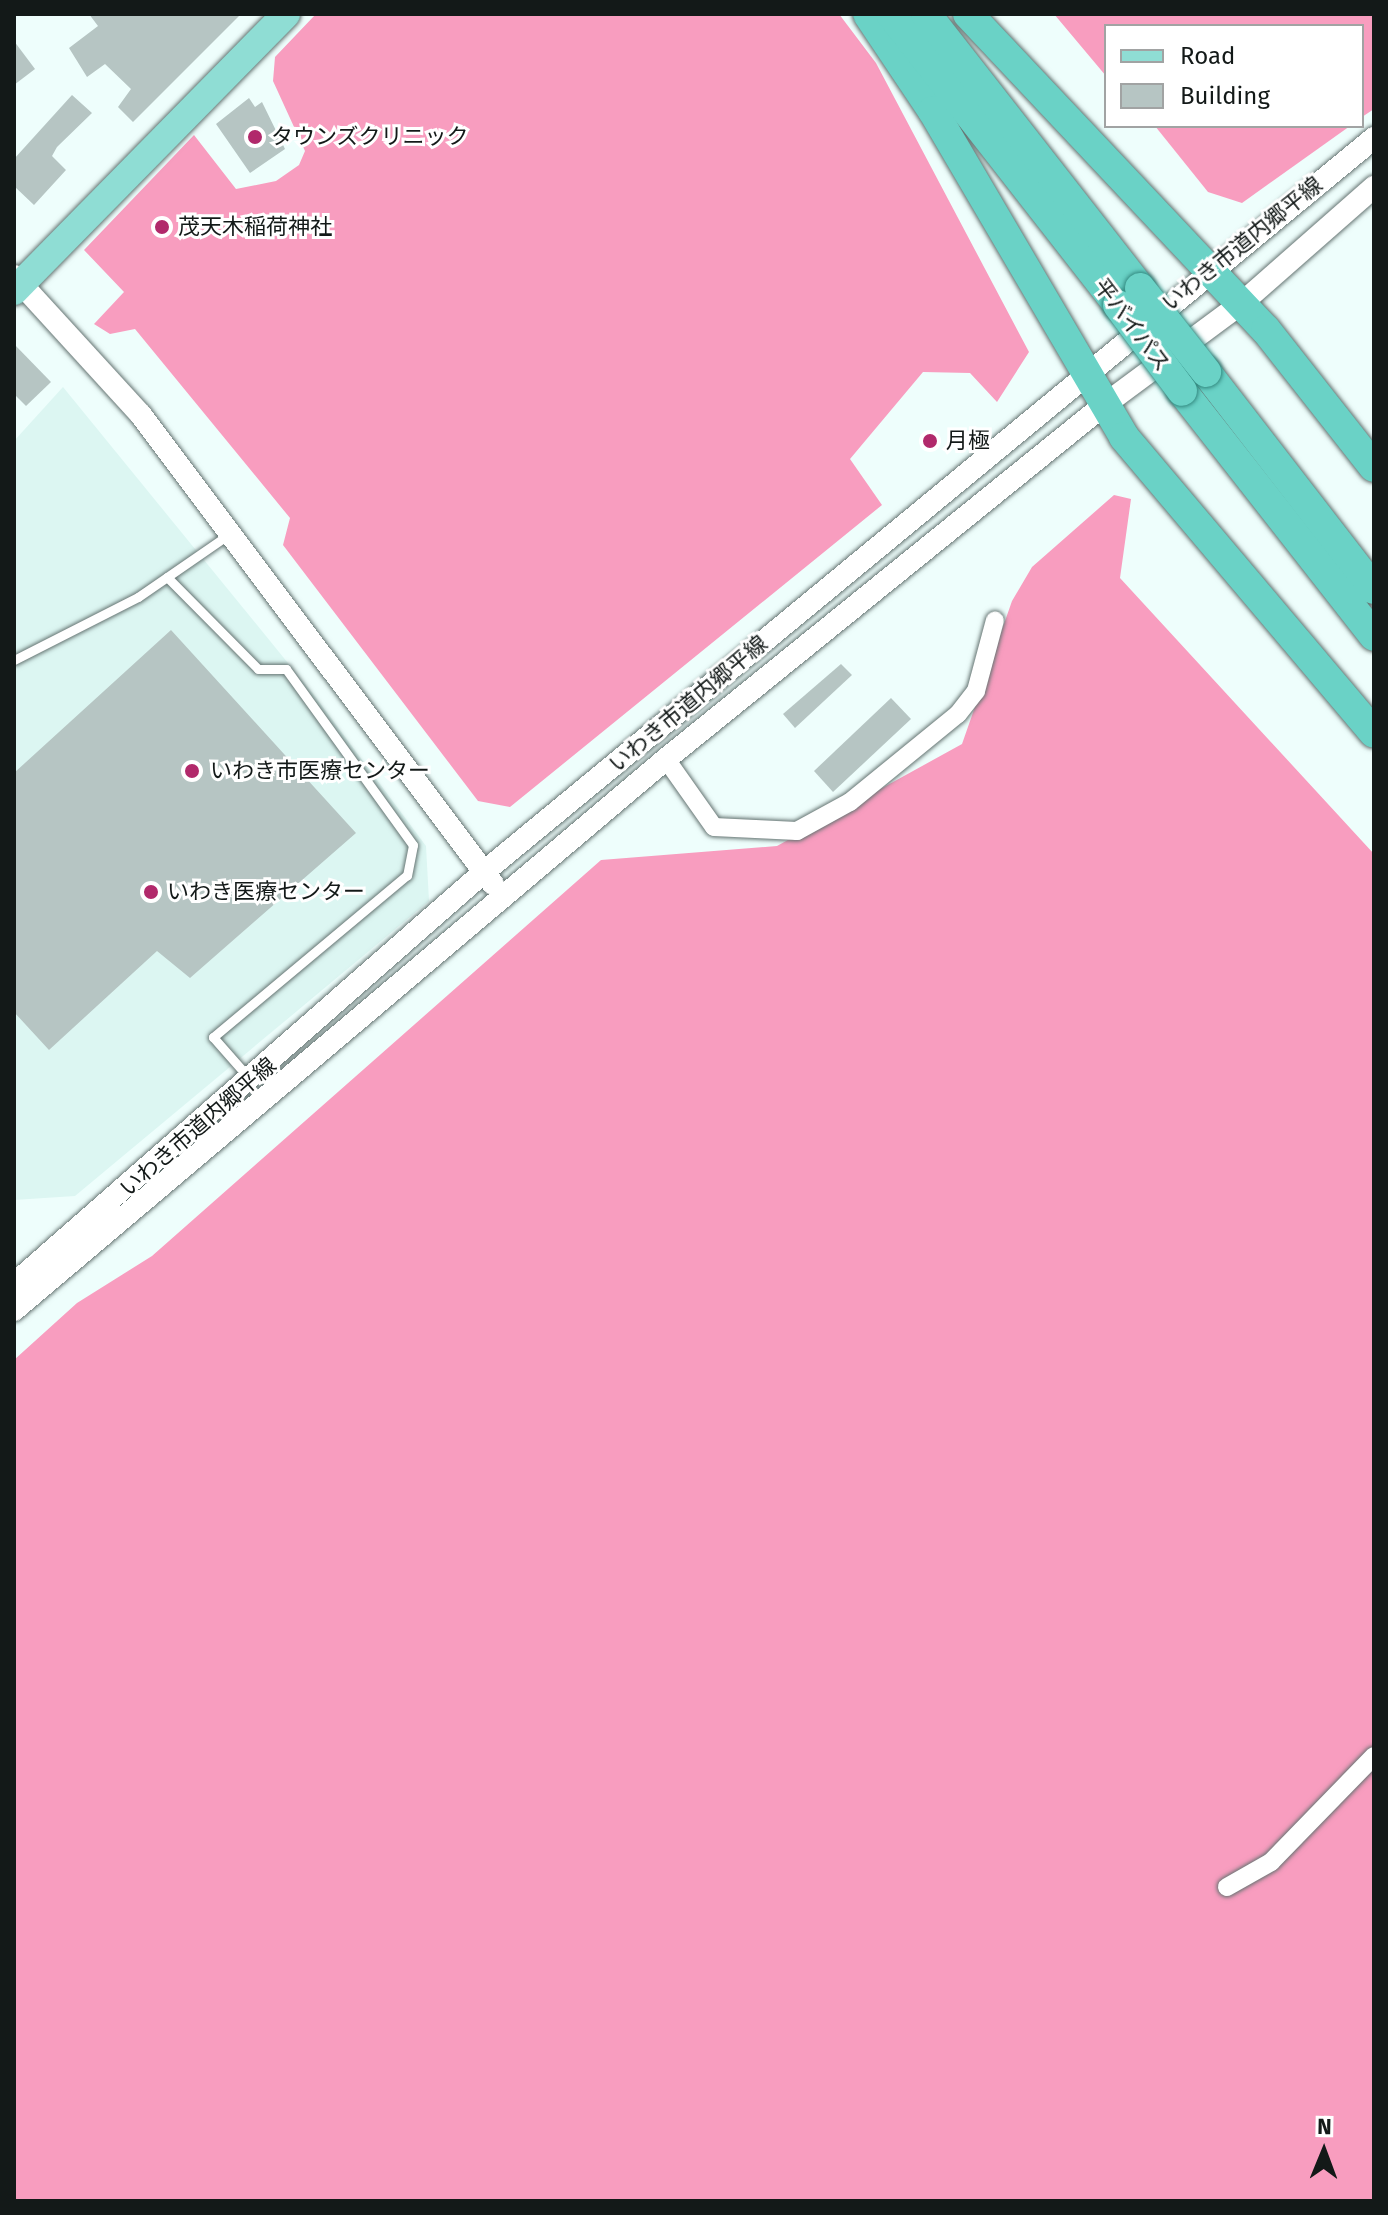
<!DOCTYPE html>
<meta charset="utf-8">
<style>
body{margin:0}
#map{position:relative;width:1388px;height:2215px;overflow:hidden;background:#eefefc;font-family:"Fira Sans","Noto Sans JP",sans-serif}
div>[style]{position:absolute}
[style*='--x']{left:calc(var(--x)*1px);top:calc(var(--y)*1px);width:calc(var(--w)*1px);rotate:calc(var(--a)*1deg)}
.built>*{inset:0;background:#dcf6f2}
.forest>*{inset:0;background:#f89dbf}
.building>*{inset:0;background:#b6c5c3}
.roads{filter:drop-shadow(0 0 2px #657472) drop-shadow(0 0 2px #657472)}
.service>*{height:9px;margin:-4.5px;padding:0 4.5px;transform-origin:4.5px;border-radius:4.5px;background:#fff}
.minor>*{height:18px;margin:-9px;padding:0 9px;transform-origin:9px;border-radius:9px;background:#fff}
.tertiary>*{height:22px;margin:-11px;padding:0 11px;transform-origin:11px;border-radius:11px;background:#fff}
.primary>*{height:28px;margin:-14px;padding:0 14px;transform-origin:14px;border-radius:14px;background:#8fddd4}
.trunk>*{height:30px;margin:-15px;padding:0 15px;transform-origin:15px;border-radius:15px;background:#6ad2c6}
.bridges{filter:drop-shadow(0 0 2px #338980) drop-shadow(0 0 2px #338980)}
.trunk-bridge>*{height:30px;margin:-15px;padding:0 15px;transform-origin:15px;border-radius:15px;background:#6ad2c6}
.dots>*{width:22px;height:22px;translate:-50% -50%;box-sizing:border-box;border:4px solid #fff;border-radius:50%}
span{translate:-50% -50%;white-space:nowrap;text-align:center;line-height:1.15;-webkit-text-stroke:6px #fff;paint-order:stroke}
.poi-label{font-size:22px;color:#131918}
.left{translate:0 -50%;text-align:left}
.street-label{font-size:22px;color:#131918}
.frame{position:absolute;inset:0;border:16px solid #131918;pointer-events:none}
.legend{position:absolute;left:1104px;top:24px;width:260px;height:104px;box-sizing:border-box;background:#fff;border:2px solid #a1a3a3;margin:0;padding:10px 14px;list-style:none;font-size:24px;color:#131918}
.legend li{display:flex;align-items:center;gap:16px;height:40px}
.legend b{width:40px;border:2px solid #a1a3a3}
.north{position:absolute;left:1284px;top:2111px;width:80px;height:80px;-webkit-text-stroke:6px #fff;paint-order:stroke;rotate:1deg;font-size:22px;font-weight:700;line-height:32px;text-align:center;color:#131918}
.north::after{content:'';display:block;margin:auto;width:28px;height:36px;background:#131918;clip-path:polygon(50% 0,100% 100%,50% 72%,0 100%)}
</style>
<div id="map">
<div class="built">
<div style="clip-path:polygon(63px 387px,314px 695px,426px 846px,429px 901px,75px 1196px,14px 1200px,14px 441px)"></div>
</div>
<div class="forest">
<div style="clip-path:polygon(316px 14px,839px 14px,876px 63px,1029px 352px,997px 402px,970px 373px,923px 372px,850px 459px,882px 505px,510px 807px,478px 801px,283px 545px,290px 518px,135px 329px,110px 334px,94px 324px,124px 292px,84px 250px,194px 135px,236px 189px,276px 181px,299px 165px,305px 151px,273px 81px,275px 57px)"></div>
<div style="clip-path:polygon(1054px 14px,1374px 14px,1374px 109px,1362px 117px,1362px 26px,1106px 26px,1106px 76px)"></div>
<div style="clip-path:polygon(1155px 126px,1350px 126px,1242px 203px,1208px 192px)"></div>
<div style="clip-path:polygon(1114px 495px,1131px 499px,1120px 578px,1374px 854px,1374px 2201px,14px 2201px,14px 1360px,77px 1303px,152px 1256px,601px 860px,777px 846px,962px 744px,1012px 601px,1032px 567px)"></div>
</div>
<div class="building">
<div style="clip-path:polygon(89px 14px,241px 14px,133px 122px,118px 107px,131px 89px,105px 64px,87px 77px,69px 48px,98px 26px)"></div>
<div style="clip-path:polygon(14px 41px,35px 69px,14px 85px)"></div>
<div style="clip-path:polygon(72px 95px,92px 113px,57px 147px,52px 156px,66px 170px,34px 205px,14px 186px,14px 159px)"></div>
<div style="clip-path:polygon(249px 98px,255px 107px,262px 102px,285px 149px,250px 173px,216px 124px)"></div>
<div style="clip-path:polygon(14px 344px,51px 382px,26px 406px,14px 394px)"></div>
<div style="clip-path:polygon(171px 630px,356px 833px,190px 978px,157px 951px,49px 1050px,14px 1012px,14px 773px)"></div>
<div style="clip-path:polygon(841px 664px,852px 675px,795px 728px,783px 714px)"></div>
<div style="clip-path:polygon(891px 698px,911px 719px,833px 792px,814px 771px)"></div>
</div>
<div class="roads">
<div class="service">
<div style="--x:167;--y:577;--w:129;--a:45.3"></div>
<div style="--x:258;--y:669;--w:28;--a:0"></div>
<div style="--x:286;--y:669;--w:217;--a:54.2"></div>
<div style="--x:413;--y:845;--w:31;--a:101"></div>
<div style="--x:407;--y:875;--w:253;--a:140.1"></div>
<div style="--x:213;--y:1037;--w:55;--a:48.7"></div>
<div style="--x:14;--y:660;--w:139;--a:-26.9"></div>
<div style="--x:138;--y:597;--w:109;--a:-34.6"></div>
</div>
<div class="minor">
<div style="--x:666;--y:759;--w:83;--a:54.8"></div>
<div style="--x:714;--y:827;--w:83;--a:2.8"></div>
<div style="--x:797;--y:831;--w:60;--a:-28.7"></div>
<div style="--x:850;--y:802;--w:139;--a:-39.2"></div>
<div style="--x:958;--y:714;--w:29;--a:-52"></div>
<div style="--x:976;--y:691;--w:73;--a:-75"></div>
<div style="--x:1227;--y:1887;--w:51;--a:-29.6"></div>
<div style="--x:1271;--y:1862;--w:148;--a:-45.8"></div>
</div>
<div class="tertiary">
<div style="--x:14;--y:276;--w:188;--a:47.6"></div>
<div style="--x:141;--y:415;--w:586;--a:53.11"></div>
<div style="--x:14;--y:1284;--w:625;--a:-41.24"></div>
<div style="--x:484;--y:872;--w:1154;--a:-39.51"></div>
<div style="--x:14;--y:1310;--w:854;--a:-40.2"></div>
<div style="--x:666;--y:759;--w:563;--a:-38.95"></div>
<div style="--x:1104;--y:405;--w:172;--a:-36.5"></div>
<div style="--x:1242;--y:303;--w:176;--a:-41.3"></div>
</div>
<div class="primary">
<div style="--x:14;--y:291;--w:388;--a:-45.5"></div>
</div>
<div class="trunk">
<div style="--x:868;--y:14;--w:117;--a:56.2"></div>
<div style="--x:933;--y:111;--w:378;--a:59.6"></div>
<div style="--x:1124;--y:437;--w:387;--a:49.8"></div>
<div style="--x:891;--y:14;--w:369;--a:52"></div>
<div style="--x:926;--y:14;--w:348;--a:52"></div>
<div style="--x:968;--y:14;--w:434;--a:46.7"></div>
<div style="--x:1266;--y:330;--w:174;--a:51.8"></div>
<div style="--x:1206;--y:372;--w:274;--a:52.3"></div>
<div style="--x:1182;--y:391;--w:311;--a:51.9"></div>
</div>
</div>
<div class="bridges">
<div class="trunk-bridge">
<div style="--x:1140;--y:288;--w:107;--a:51.8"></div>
<div style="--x:1118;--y:305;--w:107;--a:53.3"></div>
</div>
</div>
<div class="dots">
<div style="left:255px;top:137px;background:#b1296b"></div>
<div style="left:162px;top:227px;background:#b1296b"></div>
<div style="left:930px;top:441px;background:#b1296b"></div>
<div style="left:192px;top:771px;background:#b1296b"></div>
<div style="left:151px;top:892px;background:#b1296b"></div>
</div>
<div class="poi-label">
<span class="left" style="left:271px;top:137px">タウンズクリニック</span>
<span class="left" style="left:178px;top:227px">茂天木稲荷神社</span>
<span class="left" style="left:946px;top:441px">月極</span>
<span class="left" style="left:210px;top:771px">いわき市医療センター</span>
<span class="left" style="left:167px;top:892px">いわき医療センター</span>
</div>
<div class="street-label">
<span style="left:1242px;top:244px;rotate:-39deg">いわき市道内郷平線</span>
<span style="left:1132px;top:325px;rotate:53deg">平バイパス</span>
<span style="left:688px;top:704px;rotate:-40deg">いわき市道内郷平線</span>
<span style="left:198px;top:1127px;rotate:-41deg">いわき市道内郷平線</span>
</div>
<div class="frame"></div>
<ul class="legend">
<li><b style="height:10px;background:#8fddd4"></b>Road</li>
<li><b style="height:22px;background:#b6c5c3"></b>Building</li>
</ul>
<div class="north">N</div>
</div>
